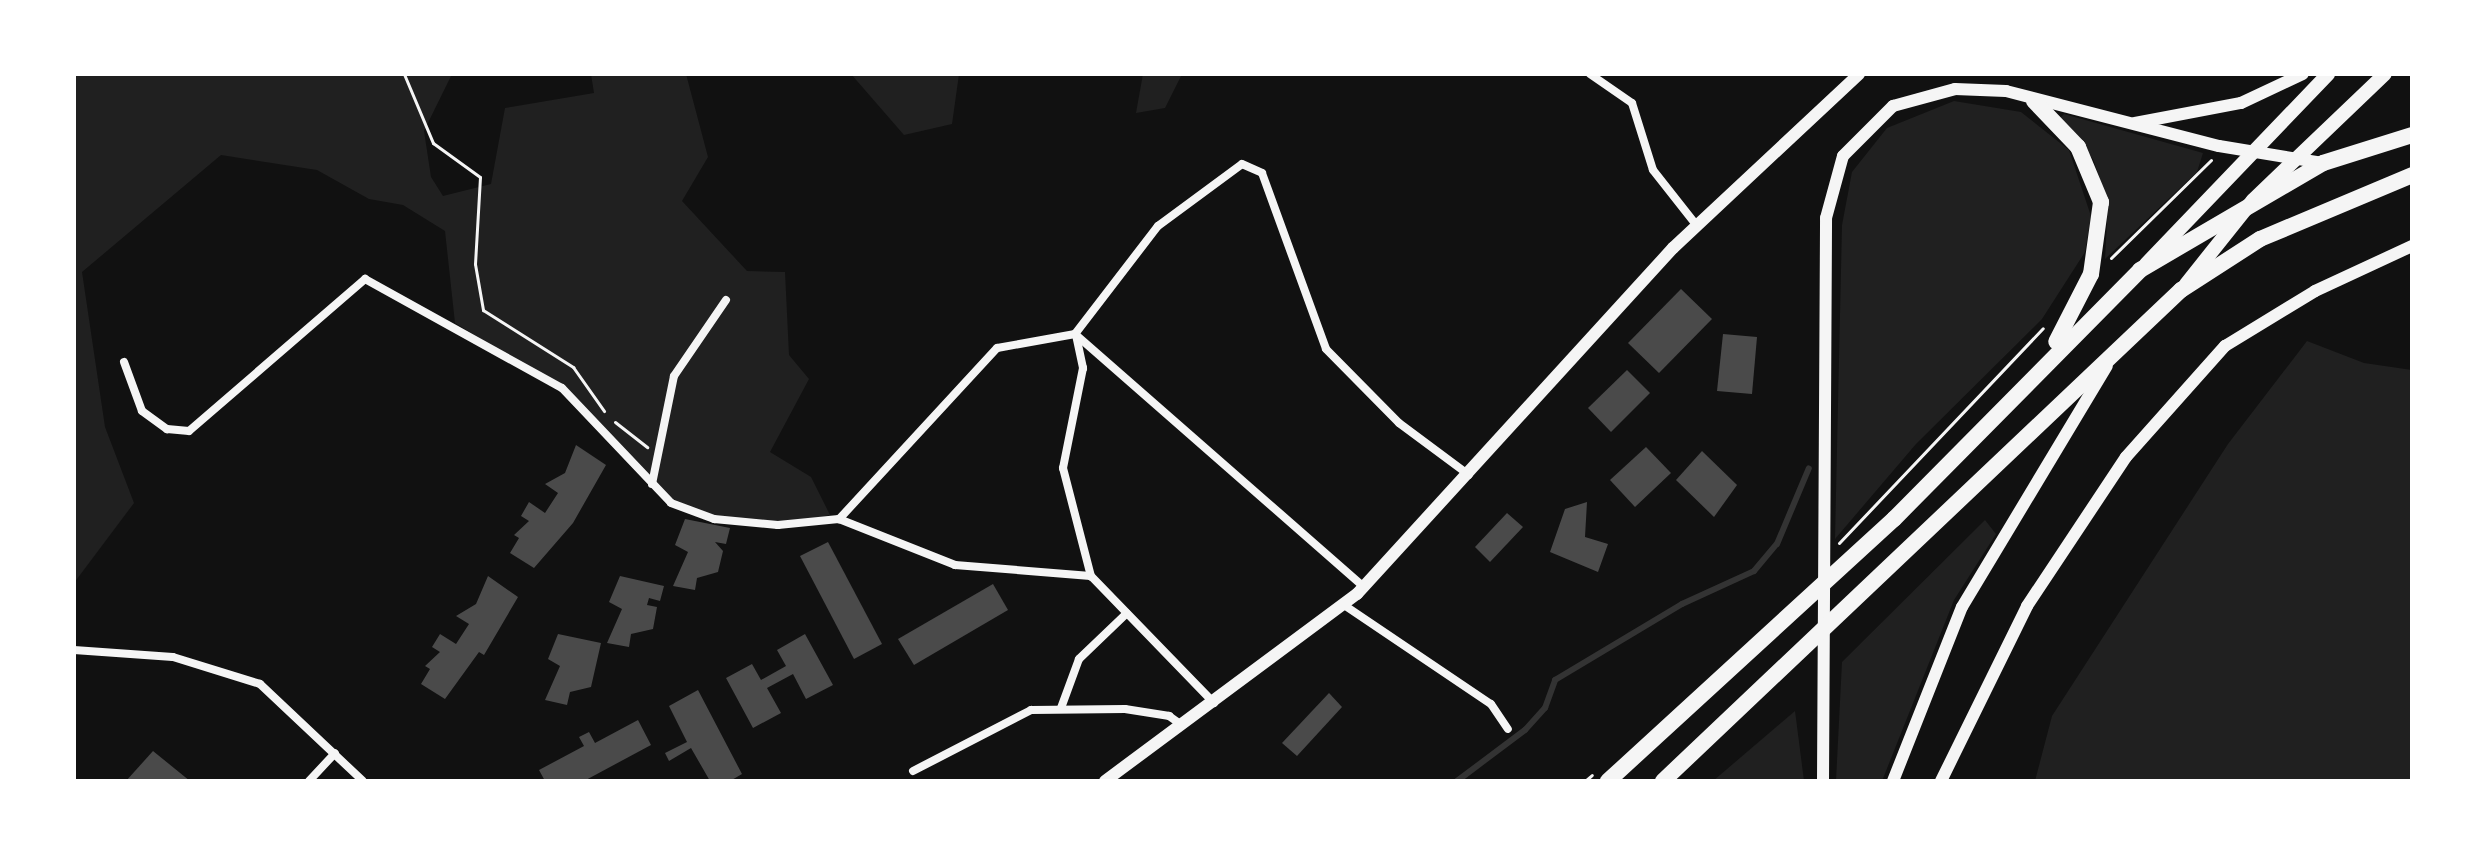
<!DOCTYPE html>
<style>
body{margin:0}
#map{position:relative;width:2486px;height:855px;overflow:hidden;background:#111;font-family:Overpass,sans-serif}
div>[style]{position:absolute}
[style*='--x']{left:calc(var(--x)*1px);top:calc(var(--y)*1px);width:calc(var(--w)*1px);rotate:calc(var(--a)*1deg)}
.green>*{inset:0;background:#202020}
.stream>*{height:6px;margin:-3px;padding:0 3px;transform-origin:3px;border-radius:3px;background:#333}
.building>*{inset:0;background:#4a4a4a}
.path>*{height:3px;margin:-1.5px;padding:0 1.5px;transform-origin:1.5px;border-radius:1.5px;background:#f5f5f5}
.minor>*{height:8px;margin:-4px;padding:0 4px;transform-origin:4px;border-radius:4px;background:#f5f5f5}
.tertiary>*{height:12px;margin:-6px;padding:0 6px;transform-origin:6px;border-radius:6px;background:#f5f5f5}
.secondary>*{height:14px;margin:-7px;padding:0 7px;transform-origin:7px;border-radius:7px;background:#f5f5f5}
.primary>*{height:16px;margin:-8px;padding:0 8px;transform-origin:8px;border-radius:8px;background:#f5f5f5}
span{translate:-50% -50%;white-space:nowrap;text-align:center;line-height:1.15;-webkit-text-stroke:8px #fff;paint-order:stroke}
.frame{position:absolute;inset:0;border:76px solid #fff;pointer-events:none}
</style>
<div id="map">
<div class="green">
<div style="clip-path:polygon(74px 74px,452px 74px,424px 131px,431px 177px,443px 196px,491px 184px,505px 108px,594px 93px,591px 74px,686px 74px,708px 157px,682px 201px,747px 271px,785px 272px,789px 355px,809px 379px,770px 452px,811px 477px,830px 515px,778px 525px,714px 519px,671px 503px,562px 388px,455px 323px,445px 231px,403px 205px,369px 199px,317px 170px,221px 155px,82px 272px,105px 427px,134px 503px,74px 583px)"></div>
<div style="clip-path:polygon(851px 74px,959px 74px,952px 124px,904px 135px)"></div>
<div style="clip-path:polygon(1143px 74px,1182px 74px,1165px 108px,1136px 113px)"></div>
<div style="clip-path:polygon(1954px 101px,2021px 112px,2069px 150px,2091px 216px,2085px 252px,2042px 319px,1916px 444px,1835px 539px,1842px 225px,1852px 172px,1887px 128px)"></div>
<div style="clip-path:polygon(2064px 114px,2203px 153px,2197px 172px,2105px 259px,2108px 202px,2093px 159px,2059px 119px)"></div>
<div style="clip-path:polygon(2307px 341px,2364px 363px,2412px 370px,2412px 781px,2035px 781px,2052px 716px,2228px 444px)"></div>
<div style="clip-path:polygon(1985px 520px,1996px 534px,1954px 600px,1882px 781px,1836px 781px,1842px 662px)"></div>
<div style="clip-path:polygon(1795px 711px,1804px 781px,1713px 781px)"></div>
</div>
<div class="stream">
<div style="--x:1457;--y:781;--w:85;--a:-36.9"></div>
<div style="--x:1525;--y:730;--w:30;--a:-48"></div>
<div style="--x:1545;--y:708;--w:30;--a:-70"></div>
<div style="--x:1555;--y:680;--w:148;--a:-30.9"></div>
<div style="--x:1682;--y:604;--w:79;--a:-24.6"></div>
<div style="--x:1754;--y:571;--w:35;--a:-50"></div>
<div style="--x:1777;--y:544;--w:82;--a:-67.2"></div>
</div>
<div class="building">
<div style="clip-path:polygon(1681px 289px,1712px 319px,1659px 373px,1628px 343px)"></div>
<div style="clip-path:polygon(1723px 334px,1757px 337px,1752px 394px,1717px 391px)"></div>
<div style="clip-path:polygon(1627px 370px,1650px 393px,1611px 432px,1588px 408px)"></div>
<div style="clip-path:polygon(576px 445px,606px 465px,573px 523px,534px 568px,510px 553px,519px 538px,514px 535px,529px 521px,521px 516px,529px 502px,545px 513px,558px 493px,545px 484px,565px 473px)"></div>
<div style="clip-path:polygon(1646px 447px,1671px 473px,1635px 507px,1610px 480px)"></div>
<div style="clip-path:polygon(1702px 451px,1737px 485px,1714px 517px,1676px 480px)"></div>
<div style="clip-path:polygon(1587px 502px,1585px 537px,1608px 544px,1598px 572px,1550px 552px,1565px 509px)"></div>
<div style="clip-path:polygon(1507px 513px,1523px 527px,1490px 562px,1475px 547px)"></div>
<div style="clip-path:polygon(685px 519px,730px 528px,726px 544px,715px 542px,723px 551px,718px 572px,697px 578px,695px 590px,673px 586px,688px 552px,675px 545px)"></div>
<div style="clip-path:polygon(828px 542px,882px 644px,854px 659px,800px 556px)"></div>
<div style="clip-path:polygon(488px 576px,518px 597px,484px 655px,479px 652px,445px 699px,421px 684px,430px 669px,425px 666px,440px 652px,432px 647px,440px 634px,456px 644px,469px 624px,456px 616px,476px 604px)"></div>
<div style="clip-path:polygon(620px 576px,664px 586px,660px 601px,649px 598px,647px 605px,657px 607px,653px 629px,631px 634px,629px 647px,607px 643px,622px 609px,609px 602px)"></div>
<div style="clip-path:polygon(993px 584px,1008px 610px,914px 665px,898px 639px)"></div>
<div style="clip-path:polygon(558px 634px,601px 643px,591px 687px,570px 692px,567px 705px,545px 700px,560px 666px,548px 659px)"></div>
<div style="clip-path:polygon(805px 634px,833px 685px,806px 699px,793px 674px,767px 688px,781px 713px,753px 728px,726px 678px,752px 664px,761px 680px,786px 666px,777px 650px)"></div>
<div style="clip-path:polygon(698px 690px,742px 774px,730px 781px,710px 781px,691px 748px,669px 761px,665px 753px,687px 742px,669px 706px)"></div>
<div style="clip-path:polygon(1329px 693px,1342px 707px,1297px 756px,1282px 743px)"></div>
<div style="clip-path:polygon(638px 720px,651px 745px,584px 781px,545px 781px,539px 770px,584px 746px,579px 737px,589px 732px,595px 743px)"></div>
<div style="clip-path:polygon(153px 751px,190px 781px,126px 781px)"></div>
</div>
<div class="path">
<div style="--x:404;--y:74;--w:75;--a:67.2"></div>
<div style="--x:433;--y:143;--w:58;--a:35.9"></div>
<div style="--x:480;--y:177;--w:87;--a:93.3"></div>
<div style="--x:475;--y:264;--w:47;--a:80.1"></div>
<div style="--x:483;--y:310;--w:107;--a:32.3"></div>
<div style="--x:573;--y:367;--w:54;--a:54.8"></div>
<div style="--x:2111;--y:258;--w:140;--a:-44.4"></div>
<div style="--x:615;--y:422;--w:41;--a:38"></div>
<div style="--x:1839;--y:543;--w:296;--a:-46.5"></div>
<div style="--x:1585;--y:781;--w:9;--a:-41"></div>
</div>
<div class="minor">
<div style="--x:1590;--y:74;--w:51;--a:34.6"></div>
<div style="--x:1632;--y:103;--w:70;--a:72.6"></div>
<div style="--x:1653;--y:170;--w:71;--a:51.8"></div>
<div style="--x:1075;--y:334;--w:79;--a:169.8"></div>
<div style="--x:997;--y:348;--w:233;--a:132.7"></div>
<div style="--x:839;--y:519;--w:125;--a:21.6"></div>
<div style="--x:955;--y:565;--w:136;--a:4.6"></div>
<div style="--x:1091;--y:576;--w:177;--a:45.9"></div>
<div style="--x:1075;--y:334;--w:136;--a:-52.5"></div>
<div style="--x:1158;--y:226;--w:104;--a:-36.4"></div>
<div style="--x:1242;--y:164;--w:22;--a:24"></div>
<div style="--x:1262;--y:173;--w:187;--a:70"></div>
<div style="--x:1326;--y:349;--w:104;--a:45.4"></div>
<div style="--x:1399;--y:423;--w:87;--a:36.6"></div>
<div style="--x:1075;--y:334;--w:384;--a:41.2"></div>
<div style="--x:1076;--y:335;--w:34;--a:78"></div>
<div style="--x:1083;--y:368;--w:102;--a:101.3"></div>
<div style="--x:1063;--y:468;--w:112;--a:75.5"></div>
<div style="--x:124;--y:362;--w:52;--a:69.8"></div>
<div style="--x:142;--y:411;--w:31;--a:36"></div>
<div style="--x:167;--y:429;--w:22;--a:5"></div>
<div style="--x:189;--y:431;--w:233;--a:-40.8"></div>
<div style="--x:365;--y:279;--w:225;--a:29"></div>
<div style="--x:562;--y:388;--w:158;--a:46.5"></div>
<div style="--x:671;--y:503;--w:46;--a:20.4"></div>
<div style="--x:714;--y:519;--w:64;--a:5.4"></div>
<div style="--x:778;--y:525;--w:61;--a:-5.6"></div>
<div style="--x:652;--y:484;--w:110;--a:-78.5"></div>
<div style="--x:674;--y:376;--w:92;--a:-55.6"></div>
<div style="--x:1344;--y:605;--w:177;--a:34"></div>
<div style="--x:1491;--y:704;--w:30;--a:56"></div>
<div style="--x:74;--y:650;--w:99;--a:4"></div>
<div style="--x:173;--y:657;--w:91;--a:17.2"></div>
<div style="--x:260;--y:684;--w:141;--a:43.3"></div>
<div style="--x:1061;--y:708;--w:52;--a:-69.8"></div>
<div style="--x:1079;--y:659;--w:66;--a:-43.8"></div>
<div style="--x:913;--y:771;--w:133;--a:-27.3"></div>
<div style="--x:1031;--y:710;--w:94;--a:-0.6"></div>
<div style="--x:1125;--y:709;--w:45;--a:9"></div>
<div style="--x:1169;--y:716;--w:16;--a:35"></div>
<div style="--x:309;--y:781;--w:38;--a:-47"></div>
</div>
<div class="tertiary">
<div style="--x:2135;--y:123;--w:108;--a:-10.7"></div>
<div style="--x:2241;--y:103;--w:68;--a:-25.1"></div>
<div style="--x:1105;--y:781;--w:314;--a:-36.6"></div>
<div style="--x:1357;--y:594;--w:469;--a:-47.6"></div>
<div style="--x:1673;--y:248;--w:255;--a:-43.1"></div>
<div style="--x:1823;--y:781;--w:563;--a:-89.69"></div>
<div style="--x:1826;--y:218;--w:64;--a:-74.7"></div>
<div style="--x:1843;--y:156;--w:71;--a:-45"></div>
<div style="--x:1893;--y:106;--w:64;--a:-15.3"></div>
<div style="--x:1955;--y:89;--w:51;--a:2.2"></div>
<div style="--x:2006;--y:91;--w:220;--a:14.5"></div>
<div style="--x:2219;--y:146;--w:105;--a:9.3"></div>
<div style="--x:1893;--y:781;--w:187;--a:-68.4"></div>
<div style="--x:1962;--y:607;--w:281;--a:-59"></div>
<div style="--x:1941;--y:781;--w:195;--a:-63.8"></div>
<div style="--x:2027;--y:606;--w:179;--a:-56.4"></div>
<div style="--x:2126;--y:457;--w:149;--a:-48.3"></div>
<div style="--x:2225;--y:346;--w:105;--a:-31.4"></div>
<div style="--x:2315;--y:291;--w:107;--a:-24.9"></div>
</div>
<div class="secondary">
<div style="--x:2146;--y:264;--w:263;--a:-46.2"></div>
<div style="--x:2186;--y:284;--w:107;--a:-51.4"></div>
<div style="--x:2253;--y:200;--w:182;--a:-43.7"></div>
</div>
<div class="primary">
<div style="--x:2034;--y:101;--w:64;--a:46.3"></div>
<div style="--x:2078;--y:147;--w:60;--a:67.3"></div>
<div style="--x:2101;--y:202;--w:73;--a:97.9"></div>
<div style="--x:2091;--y:274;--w:76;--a:117.2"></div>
<div style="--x:1608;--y:781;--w:388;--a:-42.5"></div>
<div style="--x:1894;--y:519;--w:350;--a:-45.3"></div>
<div style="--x:2140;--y:270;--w:212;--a:-30.3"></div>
<div style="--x:2323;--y:163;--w:93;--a:-17.5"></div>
<div style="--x:1663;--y:781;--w:714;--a:-43.47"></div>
<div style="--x:2181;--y:290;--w:94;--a:-32.8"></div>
<div style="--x:2260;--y:239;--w:165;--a:-22.8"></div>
</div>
<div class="frame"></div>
</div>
